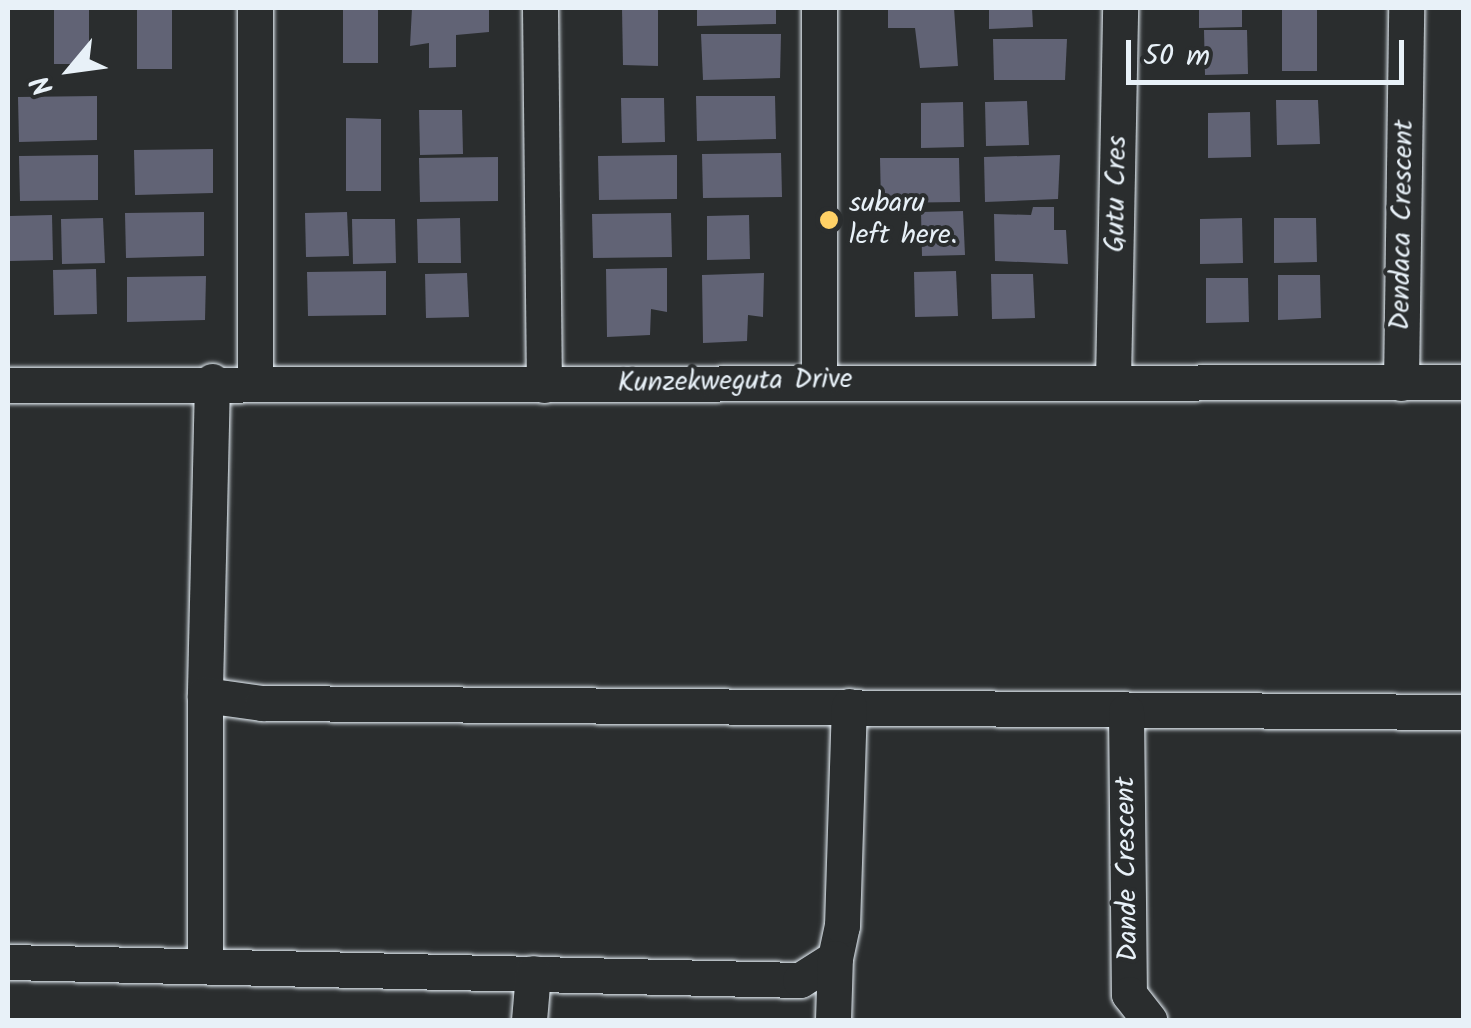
<!DOCTYPE html>
<style>
body{margin:0}
#map{position:relative;width:1471px;height:1028px;overflow:hidden;background:#2a2d2e;font-family:Kalam,sans-serif}
div>[style]{position:absolute}
[style*='--x']{left:calc(var(--x)*1px);top:calc(var(--y)*1px);width:calc(var(--w)*1px);rotate:calc(var(--a)*1deg)}
.building>*{inset:0;background:#616375}
.roads{filter:drop-shadow(0 0 2px #e8f1f8) drop-shadow(0 0 2px #e8f1f8)}
.street>*{height:35px;margin:-17.5px;padding:0 17.5px;transform-origin:17.5px;border-radius:17.5px;background:#2a2d2e}
.dots>*{width:28px;height:28px;translate:-50% -50%;box-sizing:border-box;border:5px solid #2a2d2e;border-radius:50%}
span{translate:-50% -50%;white-space:nowrap;text-align:center;line-height:1.15;-webkit-text-stroke:8px #2a2d2e;paint-order:stroke}
.street-label{font-size:28px;color:#e8f1f8}
.poi-label{font-size:28px;color:#e8f1f8}
.left{translate:0 -50%;text-align:left}
.frame{position:absolute;inset:0;border:10px solid #e8f1f8;pointer-events:none}
.north{position:absolute;left:20px;top:20px;width:100px;height:100px;-webkit-text-stroke:8px #2a2d2e;paint-order:stroke;rotate:241deg;font-size:28px;font-weight:700;line-height:40px;text-align:center;color:#e8f1f8}
.north::after{content:'';display:block;margin:auto;width:35px;height:45px;background:#e8f1f8;clip-path:polygon(50% 0,100% 100%,50% 72%,0 100%)}
.scale{position:absolute;left:1126px;top:40px;width:278px;height:45px;box-sizing:border-box;border:5px solid #e8f1f8;border-top:0;padding-left:12px;font-size:30px;line-height:35px;white-space:nowrap;color:#e8f1f8;-webkit-text-stroke:8px #2a2d2e;paint-order:stroke}
</style>
<div id="map">
<div class="building">
<div style="clip-path:polygon(54px 8px,89px 8px,89px 64px,54px 64px)"></div>
<div style="clip-path:polygon(137px 8px,172px 8px,172px 69px,137px 69px)"></div>
<div style="clip-path:polygon(343px 8px,378px 8px,378px 63px,343px 63px)"></div>
<div style="clip-path:polygon(412px 8px,489px 8px,489px 32px,456px 35px,456px 67px,429px 68px,429px 43px,410px 46px)"></div>
<div style="clip-path:polygon(622px 8px,658px 8px,658px 66px,623px 65px)"></div>
<div style="clip-path:polygon(697px 8px,776px 8px,776px 24px,697px 26px)"></div>
<div style="clip-path:polygon(888px 8px,954px 8px,958px 66px,920px 68px,915px 28px,888px 28px)"></div>
<div style="clip-path:polygon(989px 8px,1032px 8px,1033px 27px,989px 29px)"></div>
<div style="clip-path:polygon(1199px 8px,1242px 8px,1242px 27px,1199px 28px)"></div>
<div style="clip-path:polygon(1282px 8px,1317px 8px,1317px 71px,1282px 71px)"></div>
<div style="clip-path:polygon(1204px 30px,1247px 30px,1248px 74px,1205px 75px)"></div>
<div style="clip-path:polygon(701px 34px,781px 34px,780px 78px,703px 80px)"></div>
<div style="clip-path:polygon(993px 39px,1067px 39px,1065px 80px,994px 80px)"></div>
<div style="clip-path:polygon(97px 96px,97px 140px,19px 142px,18px 97px)"></div>
<div style="clip-path:polygon(696px 96px,775px 96px,776px 139px,697px 141px)"></div>
<div style="clip-path:polygon(621px 98px,664px 98px,665px 142px,622px 143px)"></div>
<div style="clip-path:polygon(1276px 100px,1318px 100px,1320px 144px,1277px 145px)"></div>
<div style="clip-path:polygon(1027px 101px,1029px 145px,986px 146px,985px 102px)"></div>
<div style="clip-path:polygon(963px 102px,964px 147px,921px 148px,921px 103px)"></div>
<div style="clip-path:polygon(419px 110px,462px 110px,463px 154px,420px 155px)"></div>
<div style="clip-path:polygon(1250px 112px,1251px 157px,1208px 158px,1208px 113px)"></div>
<div style="clip-path:polygon(346px 118px,381px 119px,381px 191px,346px 191px)"></div>
<div style="clip-path:polygon(213px 149px,213px 193px,135px 195px,134px 150px)"></div>
<div style="clip-path:polygon(781px 153px,782px 197px,703px 198px,702px 154px)"></div>
<div style="clip-path:polygon(98px 155px,98px 200px,20px 201px,19px 156px)"></div>
<div style="clip-path:polygon(677px 155px,677px 199px,599px 200px,598px 156px)"></div>
<div style="clip-path:polygon(1060px 155px,1058px 199px,985px 202px,984px 157px)"></div>
<div style="clip-path:polygon(498px 157px,498px 201px,420px 202px,419px 158px)"></div>
<div style="clip-path:polygon(880px 158px,959px 158px,960px 202px,881px 203px)"></div>
<div style="clip-path:polygon(1033px 207px,1054px 207px,1054px 230px,1066px 230px,1068px 264px,995px 261px,994px 214px,1031px 215px)"></div>
<div style="clip-path:polygon(963px 211px,965px 255px,922px 256px,921px 212px)"></div>
<div style="clip-path:polygon(204px 212px,204px 256px,126px 258px,125px 213px)"></div>
<div style="clip-path:polygon(347px 212px,349px 256px,306px 257px,305px 213px)"></div>
<div style="clip-path:polygon(671px 213px,672px 257px,593px 258px,592px 214px)"></div>
<div style="clip-path:polygon(52px 215px,53px 260px,10px 261px,9px 216px)"></div>
<div style="clip-path:polygon(749px 215px,750px 259px,707px 260px,707px 216px)"></div>
<div style="clip-path:polygon(103px 218px,105px 263px,62px 264px,61px 219px)"></div>
<div style="clip-path:polygon(460px 218px,461px 263px,418px 263px,417px 219px)"></div>
<div style="clip-path:polygon(1242px 218px,1243px 263px,1200px 264px,1200px 219px)"></div>
<div style="clip-path:polygon(1274px 218px,1316px 218px,1317px 262px,1274px 263px)"></div>
<div style="clip-path:polygon(352px 219px,395px 219px,396px 263px,353px 264px)"></div>
<div style="clip-path:polygon(667px 268px,667px 312px,651px 309px,650px 335px,607px 337px,606px 269px)"></div>
<div style="clip-path:polygon(96px 269px,97px 314px,54px 315px,53px 270px)"></div>
<div style="clip-path:polygon(386px 271px,386px 315px,308px 316px,307px 272px)"></div>
<div style="clip-path:polygon(956px 271px,958px 316px,915px 317px,914px 272px)"></div>
<div style="clip-path:polygon(467px 273px,469px 317px,426px 318px,425px 274px)"></div>
<div style="clip-path:polygon(764px 273px,763px 317px,748px 315px,747px 341px,703px 343px,702px 275px)"></div>
<div style="clip-path:polygon(991px 274px,1033px 274px,1035px 318px,992px 319px)"></div>
<div style="clip-path:polygon(1278px 275px,1320px 275px,1321px 318px,1278px 320px)"></div>
<div style="clip-path:polygon(206px 276px,205px 320px,127px 322px,127px 277px)"></div>
<div style="clip-path:polygon(1206px 278px,1248px 278px,1249px 322px,1206px 323px)"></div>
</div>
<div class="roads">
<div class="street">
<div style="--x:540;--y:8;--w:377;--a:89.4"></div>
<div style="--x:819;--y:8;--w:372;--a:90"></div>
<div style="--x:255;--y:380;--w:372;--a:-90"></div>
<div style="--x:212;--y:381;--w:314;--a:91.3"></div>
<div style="--x:205;--y:695;--w:58;--a:8"></div>
<div style="--x:262;--y:703;--w:1202;--a:0.43"></div>
<div style="--x:1113;--y:381;--w:373;--a:-88.9"></div>
<div style="--x:1401;--y:383;--w:375;--a:-89.2"></div>
<div style="--x:8;--y:385;--w:1456;--a:-0.12"></div>
<div style="--x:205;--y:695;--w:269;--a:90"></div>
<div style="--x:1126;--y:711;--w:283;--a:89.4"></div>
<div style="--x:1129;--y:994;--w:33;--a:52"></div>
<div style="--x:8;--y:962;--w:792;--a:1.3"></div>
<div style="--x:800;--y:980;--w:41;--a:-32.2"></div>
<div style="--x:835;--y:958;--w:33;--a:-78"></div>
<div style="--x:842;--y:926;--w:220;--a:-88.2"></div>
<div style="--x:529;--y:1020;--w:47;--a:-85.1"></div>
<div style="--x:833;--y:1020;--w:62;--a:-88.2"></div>
</div>
</div>
<div class="dots">
<div style="left:829px;top:220px;background:#ffd166"></div>
</div>
<div class="street-label">
<span style="left:1117px;top:194px;rotate:-89deg">Gutu Cres</span>
<span style="left:1403px;top:225px;rotate:-89deg">Dendaca Crescent</span>
<span style="left:735px;top:382px;rotate:-1deg">Kunzekweguta Drive</span>
<span style="left:1128px;top:869px;rotate:-91deg">Dande Crescent</span>
</div>
<div class="poi-label">
<span class="left" style="left:849px;top:220px">subaru<br>left here.</span>
</div>
<div class="frame"></div>
<div class="north">N</div>
<div class="scale">50 m</div>
</div>
